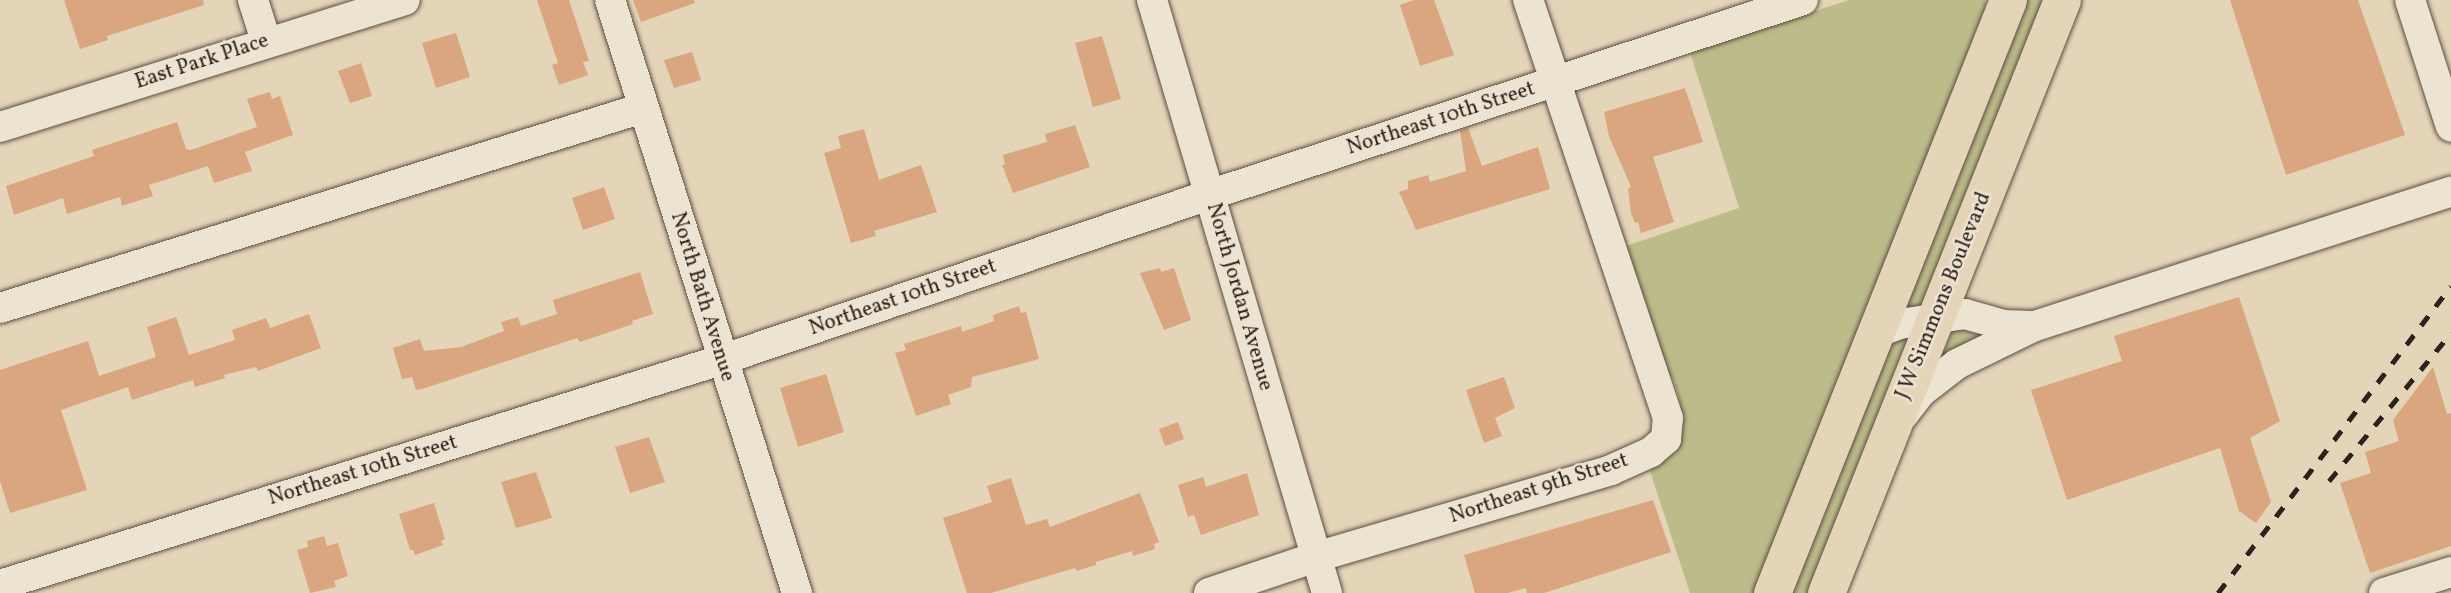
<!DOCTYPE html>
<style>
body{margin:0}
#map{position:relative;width:2451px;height:593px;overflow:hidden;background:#e4d4b8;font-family:Vollkorn,serif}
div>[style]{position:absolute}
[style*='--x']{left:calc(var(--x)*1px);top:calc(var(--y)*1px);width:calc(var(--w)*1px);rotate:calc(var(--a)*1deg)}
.green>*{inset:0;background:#bcbb8a}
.building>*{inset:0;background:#d9a680}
.roads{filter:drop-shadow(0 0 2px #5b4e43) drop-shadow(0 0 2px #5b4e43)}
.minor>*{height:30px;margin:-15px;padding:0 15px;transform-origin:15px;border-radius:15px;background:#ede3d1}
.major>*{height:37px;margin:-18.5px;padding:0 18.5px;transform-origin:18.5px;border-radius:18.5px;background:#e4d4b8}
.rail>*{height:5px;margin-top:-2.5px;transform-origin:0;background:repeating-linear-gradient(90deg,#2d211c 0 12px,transparent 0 24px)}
span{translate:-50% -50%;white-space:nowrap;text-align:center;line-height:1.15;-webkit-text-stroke:5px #ede3d1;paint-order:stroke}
.street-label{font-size:21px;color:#2d211c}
</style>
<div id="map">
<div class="green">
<div style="clip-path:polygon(1849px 0,1985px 0,1986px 15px,1758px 593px,1690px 593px,1649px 468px,1680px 416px,1679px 397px,1674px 381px,1655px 353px,1623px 247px,1739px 208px,1690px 52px)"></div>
<div style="clip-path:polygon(2027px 0,2048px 0,1927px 307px,1905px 310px)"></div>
<div style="clip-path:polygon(1958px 328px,1985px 338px,1942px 358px,1952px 332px)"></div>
<div style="clip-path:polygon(1913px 335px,1815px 593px,1793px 593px,1892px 342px)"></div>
</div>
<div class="building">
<div style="clip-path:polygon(64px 0,203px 0,204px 5px,107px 36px,108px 40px,80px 49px)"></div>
<div style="clip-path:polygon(537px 0,569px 0,589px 61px,583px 62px,588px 75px,559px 85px,552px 65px,558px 63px)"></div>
<div style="clip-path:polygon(633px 0,694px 0,695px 3px,641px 22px)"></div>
<div style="clip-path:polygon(1414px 0,1434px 0,1454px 55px,1420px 66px,1400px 5px)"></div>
<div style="clip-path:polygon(2230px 0,2358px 0,2405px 135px,2286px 175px)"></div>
<div style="clip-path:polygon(456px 33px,470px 77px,436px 88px,422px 43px)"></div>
<div style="clip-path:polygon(1102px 36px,1121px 99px,1093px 107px,1075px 43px)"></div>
<div style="clip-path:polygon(692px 52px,701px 80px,674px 88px,664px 60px)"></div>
<div style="clip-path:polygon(361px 63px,372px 96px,350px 103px,338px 71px)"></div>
<div style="clip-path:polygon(1685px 88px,1703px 142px,1653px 157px,1674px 222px,1641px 233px,1638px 222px,1635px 223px,1631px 213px,1628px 189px,1631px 187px,1609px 136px,1604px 112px)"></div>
<div style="clip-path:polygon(270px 92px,272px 99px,280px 96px,293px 135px,245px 152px,252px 171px,214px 183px,208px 166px,149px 185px,153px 196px,122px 206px,120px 197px,67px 214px,63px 198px,14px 215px,6px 186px,94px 156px,92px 150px,177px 122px,186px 149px,191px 150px,257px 127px,247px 99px)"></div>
<div style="clip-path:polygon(1075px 125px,1090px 167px,1013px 193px,1002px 165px,1005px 165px,1003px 155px,1047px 142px,1045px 134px)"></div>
<div style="clip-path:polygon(1468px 128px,1482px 166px,1538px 147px,1550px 189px,1416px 230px,1399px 192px,1408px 189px,1408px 181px,1428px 175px,1430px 182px,1466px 171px,1460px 131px)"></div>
<div style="clip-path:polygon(864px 129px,879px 180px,921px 165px,937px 212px,874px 231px,876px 236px,851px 243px,824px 153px,841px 148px,838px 136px)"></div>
<div style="clip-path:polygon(604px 187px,615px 219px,583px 230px,572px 198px)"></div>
<div style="clip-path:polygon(1160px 268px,1161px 272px,1174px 268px,1191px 320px,1164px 330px,1140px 273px)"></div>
<div style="clip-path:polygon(640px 272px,653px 314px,632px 321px,633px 324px,580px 342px,577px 338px,422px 389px,416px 390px,412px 377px,402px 379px,393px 348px,420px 339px,424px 351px,461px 347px,504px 331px,501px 322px,518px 317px,521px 326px,557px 314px,553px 300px)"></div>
<div style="clip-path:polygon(2239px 297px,2280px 421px,2250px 438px,2271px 502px,2256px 523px,2239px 511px,2220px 448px,2067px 500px,2031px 390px,2122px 361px,2114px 336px)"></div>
<div style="clip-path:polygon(1019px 306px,1021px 313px,1026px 312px,1039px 359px,972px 377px,971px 387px,948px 395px,951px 404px,916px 416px,895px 353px,906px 350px,904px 344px,961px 326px,962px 332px,994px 321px,993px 315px)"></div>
<div style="clip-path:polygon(309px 314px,321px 348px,258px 371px,256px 367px,224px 375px,225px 378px,195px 387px,193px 380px,132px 400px,128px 387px,61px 410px,87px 490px,10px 513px,0 481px,0 370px,88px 341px,99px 376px,156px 357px,147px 327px,176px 317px,189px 355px,235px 340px,232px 330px,266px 318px,270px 328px)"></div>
<div style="clip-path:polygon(2433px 367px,2447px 414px,2451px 413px,2451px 546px,2370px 573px,2340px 483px,2371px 473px,2365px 452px,2399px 441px,2393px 420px)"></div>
<div style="clip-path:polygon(826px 374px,844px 432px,798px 447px,780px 388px)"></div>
<div style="clip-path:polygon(1504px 377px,1515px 408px,1495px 418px,1502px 436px,1484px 443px,1466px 390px)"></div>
<div style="clip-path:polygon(1178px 422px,1184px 439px,1165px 446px,1159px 429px)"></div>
<div style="clip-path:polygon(649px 437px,665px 482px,630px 493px,615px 447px)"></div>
<div style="clip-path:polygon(536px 472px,552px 518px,516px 528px,501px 482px)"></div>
<div style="clip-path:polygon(1247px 473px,1259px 515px,1201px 535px,1194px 515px,1188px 517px,1178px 485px,1203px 477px,1206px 487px)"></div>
<div style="clip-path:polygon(1011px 478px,1026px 525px,1047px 519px,1050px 527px,1140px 493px,1159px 542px,1154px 544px,1155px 549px,1133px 556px,1132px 551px,1096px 562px,1096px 565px,1077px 571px,1075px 568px,991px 593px,967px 593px,943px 518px,992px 502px,987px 486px)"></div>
<div style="clip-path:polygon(1653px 500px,1671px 552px,1544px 593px,1527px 593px,1526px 588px,1508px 593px,1475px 593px,1464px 555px)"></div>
<div style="clip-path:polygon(434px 503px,445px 539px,441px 541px,443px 545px,415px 555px,413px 550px,410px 550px,399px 514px)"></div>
<div style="clip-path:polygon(324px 536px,327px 546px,338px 543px,348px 576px,334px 581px,336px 587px,310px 593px,297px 550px,308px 547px,307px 541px)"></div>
</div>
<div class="roads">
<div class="minor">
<div style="--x:253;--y:0;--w:43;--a:72.4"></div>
<div style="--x:610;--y:0;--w:622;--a:72.5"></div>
<div style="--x:1152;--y:0;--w:618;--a:73.56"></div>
<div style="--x:2410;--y:0;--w:133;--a:72.1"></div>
<div style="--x:0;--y:127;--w:424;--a:-17.4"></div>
<div style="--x:0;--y:308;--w:673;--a:-17.28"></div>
<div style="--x:1876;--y:333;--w:26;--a:-21"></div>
<div style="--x:1900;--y:324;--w:66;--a:-8.7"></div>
<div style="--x:1965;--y:314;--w:41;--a:15.8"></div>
<div style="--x:2004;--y:325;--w:27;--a:2"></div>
<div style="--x:1903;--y:415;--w:31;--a:-52"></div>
<div style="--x:1922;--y:391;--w:44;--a:-37.6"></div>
<div style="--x:1957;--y:364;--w:87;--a:-26"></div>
<div style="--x:2035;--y:326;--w:437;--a:-17.9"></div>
<div style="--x:0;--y:585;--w:755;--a:-17.33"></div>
<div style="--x:721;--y:360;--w:515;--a:-18.68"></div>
<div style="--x:1209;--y:195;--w:625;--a:-18.17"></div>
<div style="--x:1209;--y:593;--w:113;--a:-18.6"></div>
<div style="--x:1316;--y:557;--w:308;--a:-16.4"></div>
<div style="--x:1611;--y:470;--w:44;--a:-24.2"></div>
<div style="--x:1651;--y:452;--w:20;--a:-41"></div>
<div style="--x:1666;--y:439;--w:21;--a:-85"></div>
<div style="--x:1668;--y:418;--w:441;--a:-108.5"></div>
<div style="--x:2384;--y:593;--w:70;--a:-17.4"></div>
</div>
<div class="major">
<div style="--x:1772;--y:593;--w:638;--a:-68.3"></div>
<div style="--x:1826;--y:593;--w:638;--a:-68.3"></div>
</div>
</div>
<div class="rail">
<div style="--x:2329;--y:481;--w:192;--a:-50.5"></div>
<div style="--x:2218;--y:593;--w:385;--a:-52.8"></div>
</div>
<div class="street-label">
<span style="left:202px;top:62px;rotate:-18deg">East Park Place</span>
<span style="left:1441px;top:119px;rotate:-18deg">Northeast 10th Street</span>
<span style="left:1944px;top:296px;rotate:-68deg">J W Simmons Boulevard</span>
<span style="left:702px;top:297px;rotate:73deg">North Bath Avenue</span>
<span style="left:1239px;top:297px;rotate:74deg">North Jordan Avenue</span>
<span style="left:903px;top:298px;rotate:-19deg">Northeast 10th Street</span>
<span style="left:363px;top:471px;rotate:-17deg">Northeast 10th Street</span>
<span style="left:1539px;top:489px;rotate:-18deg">Northeast 9th Street</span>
</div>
</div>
